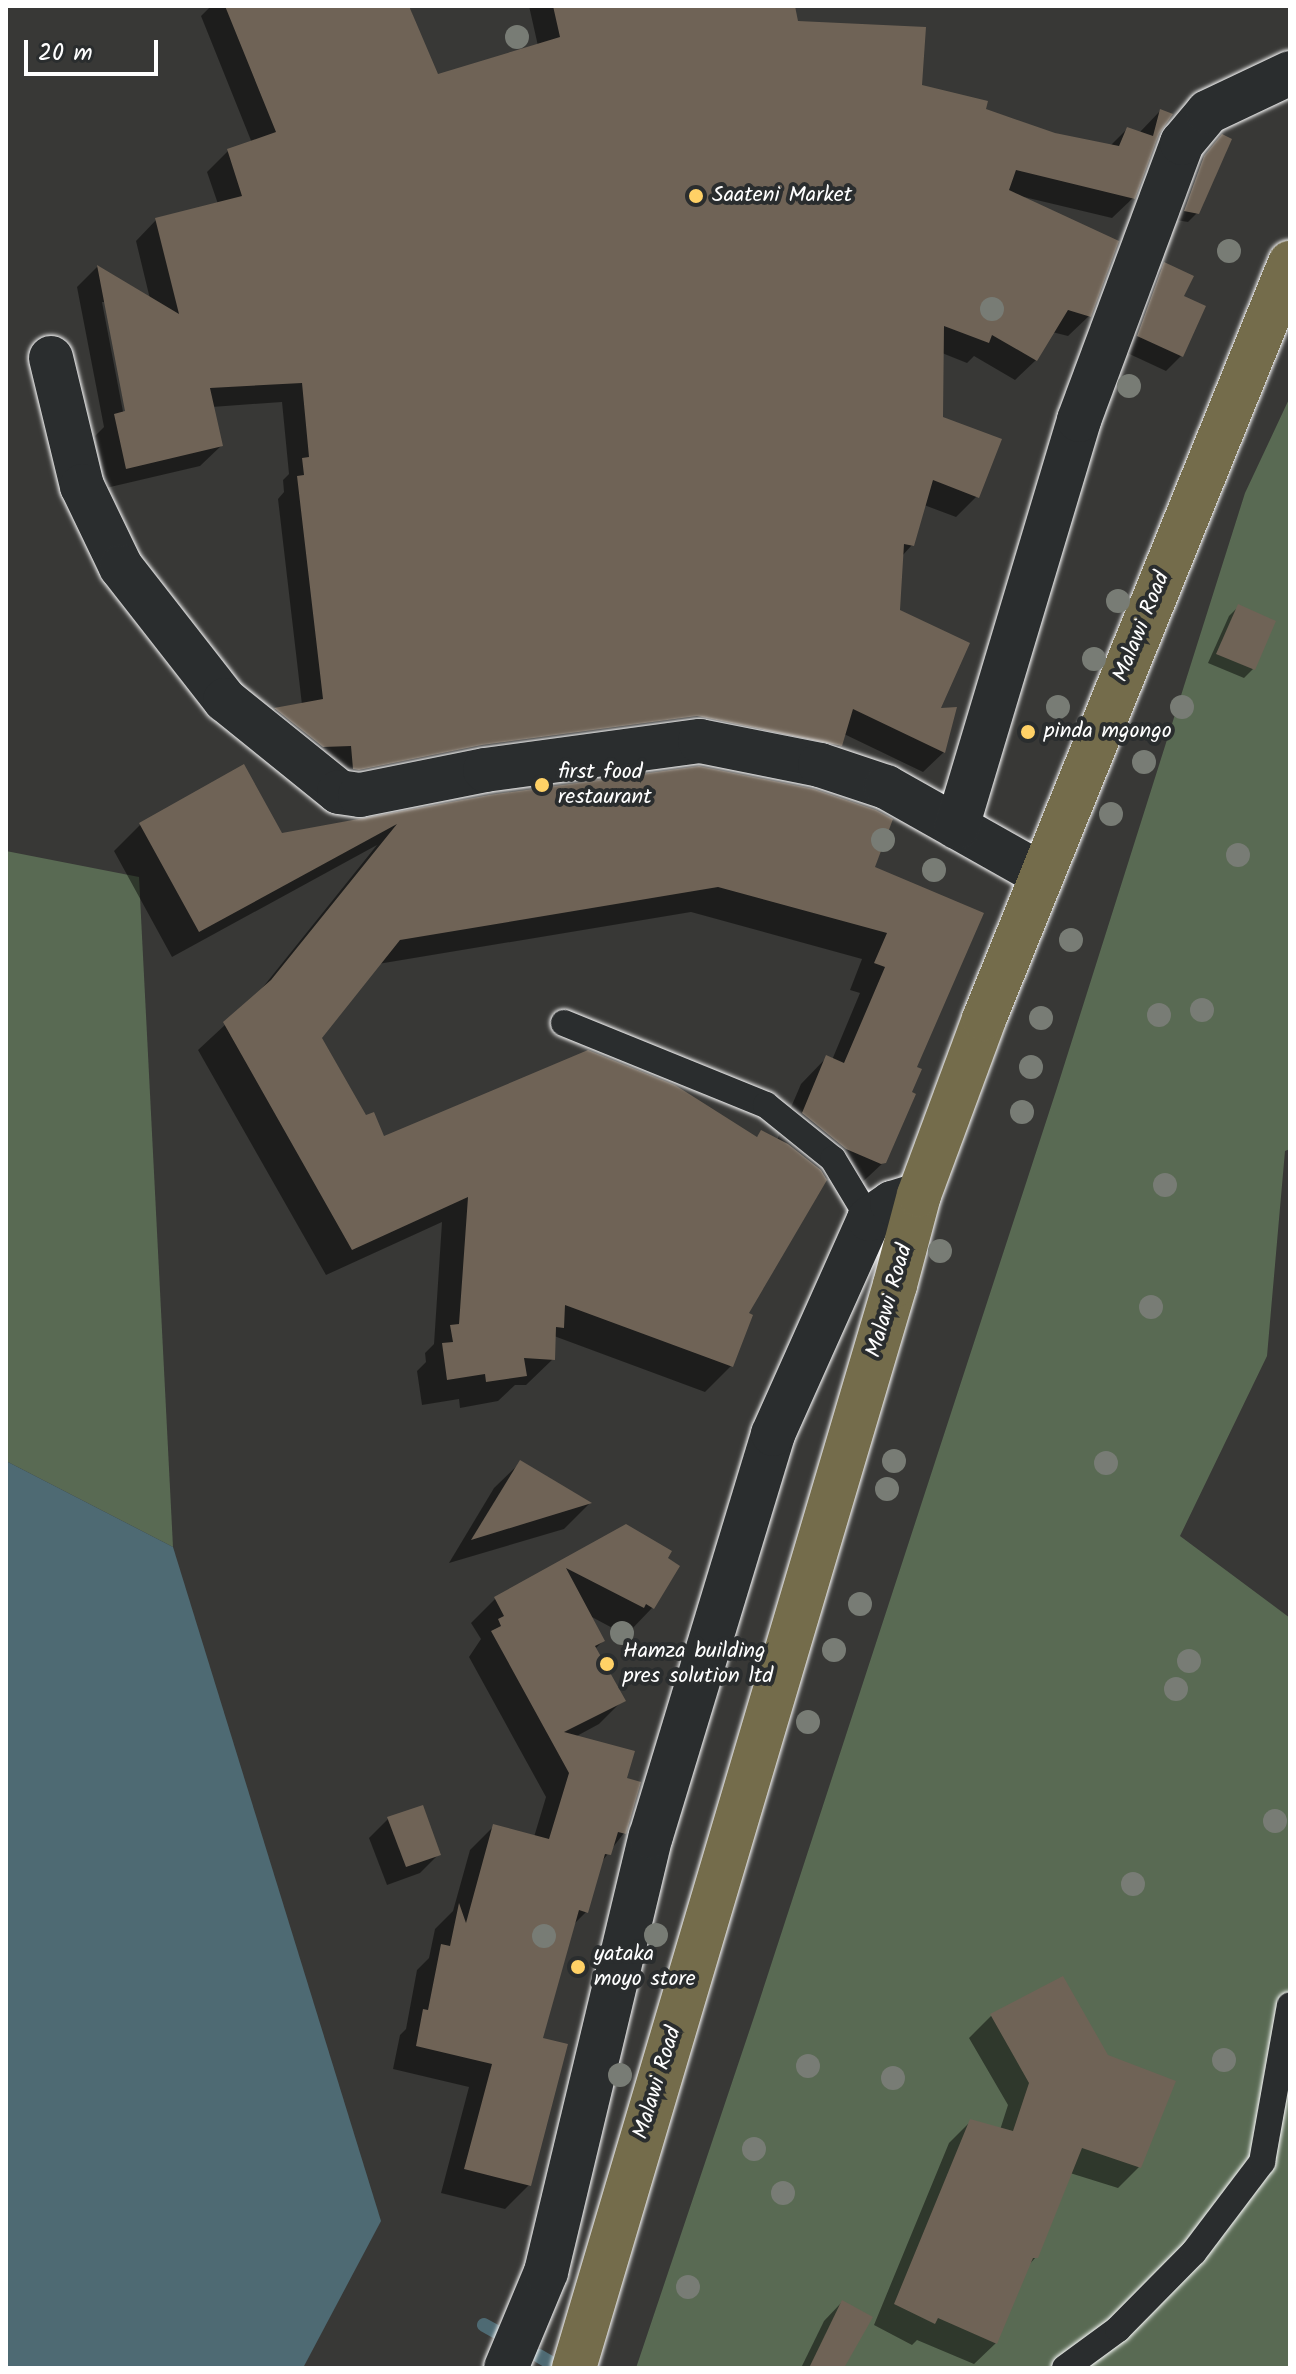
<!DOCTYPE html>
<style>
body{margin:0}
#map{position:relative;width:1296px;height:2374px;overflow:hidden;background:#383836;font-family:Kalam,sans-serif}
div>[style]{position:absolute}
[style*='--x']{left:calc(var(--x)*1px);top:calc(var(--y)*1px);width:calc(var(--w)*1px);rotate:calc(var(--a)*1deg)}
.green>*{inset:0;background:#596a53}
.water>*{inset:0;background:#4e6a73}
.shadow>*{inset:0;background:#0007}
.stream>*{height:14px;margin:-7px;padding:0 7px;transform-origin:7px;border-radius:7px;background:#4e6a73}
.building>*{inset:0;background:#6f6356}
.roads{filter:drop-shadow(0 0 2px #fff) drop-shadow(0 0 2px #fff)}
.lane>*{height:26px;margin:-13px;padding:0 13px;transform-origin:13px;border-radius:13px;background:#2a2d2e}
.street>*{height:44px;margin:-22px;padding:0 22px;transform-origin:22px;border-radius:22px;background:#2a2d2e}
.primary>*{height:44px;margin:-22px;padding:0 22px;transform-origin:22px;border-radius:22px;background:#746c4b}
.trees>*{width:24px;height:24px;margin:-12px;border-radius:50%;background:#787c75}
.dots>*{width:22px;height:22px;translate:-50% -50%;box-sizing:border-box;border:4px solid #2a2d2e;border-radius:50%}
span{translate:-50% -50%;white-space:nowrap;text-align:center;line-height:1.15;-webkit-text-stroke:8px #2a2d2e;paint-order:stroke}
.poi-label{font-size:22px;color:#fff}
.left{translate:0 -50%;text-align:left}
.street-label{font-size:22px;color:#fff}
.frame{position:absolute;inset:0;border:8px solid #fff;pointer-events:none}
.scale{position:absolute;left:24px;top:40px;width:134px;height:36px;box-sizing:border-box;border:4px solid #fff;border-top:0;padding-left:10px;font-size:24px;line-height:28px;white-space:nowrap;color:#fff;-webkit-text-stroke:6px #2a2d2e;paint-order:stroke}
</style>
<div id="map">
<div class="green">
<div style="clip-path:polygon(1290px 397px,1290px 1149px,1285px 1151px,1267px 1356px,1180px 1536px,1290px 1618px,1290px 2368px,636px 2368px,755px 2014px,1056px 1091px,1245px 493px)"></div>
<div style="clip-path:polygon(6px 851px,139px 877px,173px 1547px,6px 1461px)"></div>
</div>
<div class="water">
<div style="clip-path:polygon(6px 1461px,173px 1547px,381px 2221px,303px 2368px,6px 2368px)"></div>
</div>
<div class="shadow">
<div style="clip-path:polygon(evenodd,211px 6px,409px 6px,436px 77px,538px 46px,529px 6px,793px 6px,796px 22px,910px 232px,1055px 135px,1110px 146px,1127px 129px,1140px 132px,1160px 111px,1157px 133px,1133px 198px,1112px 218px,1024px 197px,1089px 316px,1068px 336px,1052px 332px,1036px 360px,1015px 380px,974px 356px,967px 363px,942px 353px,941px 418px,977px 496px,956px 517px,924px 505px,912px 545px,902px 556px,898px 611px,938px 710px,944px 752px,923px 772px,844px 734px,840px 745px,820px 766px,675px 736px,333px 788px,255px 729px,275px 709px,302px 705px,278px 499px,284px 492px,283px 480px,289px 474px,282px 402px,212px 407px,221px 446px,200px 466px,106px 488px,95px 436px,104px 427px,77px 287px,97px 267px,150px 299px,136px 241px,156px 220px,218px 204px,207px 172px,228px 151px,252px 143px,201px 16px,211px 6px,102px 302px,106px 302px,128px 421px,125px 422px,102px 302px)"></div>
<div style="clip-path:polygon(1213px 146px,1197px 213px,1188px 222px,1176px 220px,1195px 167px)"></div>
<div style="clip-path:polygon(1165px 265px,1181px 356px,1166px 371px,1123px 351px,1150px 279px)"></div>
<div style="clip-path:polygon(1238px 607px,1273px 622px,1253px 669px,1244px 678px,1208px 663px,1229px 616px)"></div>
<div style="clip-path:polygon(evenodd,243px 766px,281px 835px,489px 797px,873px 868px,981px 914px,915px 1068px,884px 1162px,854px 1190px,826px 1178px,746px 1314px,731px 1366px,705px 1392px,554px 1336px,553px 1359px,526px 1385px,515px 1385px,498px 1401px,460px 1408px,459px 1399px,422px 1405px,417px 1371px,426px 1362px,425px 1353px,434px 1344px,442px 1222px,326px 1275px,198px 1050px,255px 997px,377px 845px,172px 957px,114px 851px,140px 825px,243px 766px,691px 912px,862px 959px,850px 990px,860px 993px,832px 1060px,827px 1057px,801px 1084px,777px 1140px,762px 1132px,755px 1139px,383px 1139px,365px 1117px,320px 1038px,378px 964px,691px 912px)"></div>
<div style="clip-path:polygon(520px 1463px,589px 1504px,564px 1529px,449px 1563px,494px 1488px)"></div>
<div style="clip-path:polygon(626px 1526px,677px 1566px,652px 1608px,629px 1632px,622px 1627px,618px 1631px,590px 1616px,603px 1641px,595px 1649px,623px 1700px,599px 1724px,575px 1737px,625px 1779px,624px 1833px,600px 1864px,586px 1912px,572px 1926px,540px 2040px,529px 2185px,505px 2209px,441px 2193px,469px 2087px,393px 2069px,400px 2035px,406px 2029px,417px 1970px,429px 1958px,435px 1929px,453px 1911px,470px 1850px,494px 1826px,534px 1837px,546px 1797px,469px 1657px,481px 1639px,471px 1623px,495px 1599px)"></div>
<div style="clip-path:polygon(388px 1819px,439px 1854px,420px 1873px,387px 1885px,369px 1838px)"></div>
<div style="clip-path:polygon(1062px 1979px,1106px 2056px,1139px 2167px,1118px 2188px,1070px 2173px,1036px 2257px,1027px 2267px,996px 2343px,974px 2364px,917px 2340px,912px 2345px,874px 2325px,949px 2143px,970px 2122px,1000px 2130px,1008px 2105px,969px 2038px,991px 2016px)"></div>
<div style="clip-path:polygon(842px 2302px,842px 2368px,801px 2368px,824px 2321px)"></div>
</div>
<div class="stream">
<div style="--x:484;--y:2325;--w:23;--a:29"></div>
<div style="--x:539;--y:2356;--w:24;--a:30"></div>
</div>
<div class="building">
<div style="clip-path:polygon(225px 6px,409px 6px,438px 74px,560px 37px,553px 6px,795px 6px,798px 21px,926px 27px,922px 85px,988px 101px,986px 109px,1055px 133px,1119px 146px,1127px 127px,1153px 136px,1160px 109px,1173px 114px,1159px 134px,1135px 199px,1016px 170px,1009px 190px,1119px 241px,1091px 317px,1068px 310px,1037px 361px,992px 335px,989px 343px,944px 326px,943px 417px,1002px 439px,979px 498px,933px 480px,914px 546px,904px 544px,900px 610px,970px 643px,941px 708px,957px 707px,945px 753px,853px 709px,842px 746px,697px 716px,482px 745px,359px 770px,353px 769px,351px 746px,323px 747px,274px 708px,323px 699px,297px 476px,304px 475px,302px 458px,309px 457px,302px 383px,210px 388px,223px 446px,126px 469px,114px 414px,125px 411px,97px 265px,179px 314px,155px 218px,242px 196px,227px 149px,276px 132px)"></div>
<div style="clip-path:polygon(1222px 134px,1232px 139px,1199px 214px,1184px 211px,1204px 156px)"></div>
<div style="clip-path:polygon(1164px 262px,1194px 276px,1184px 296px,1206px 306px,1183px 357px,1137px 336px)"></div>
<div style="clip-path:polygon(1238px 604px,1276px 621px,1255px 670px,1216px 654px)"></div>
<div style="clip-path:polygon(244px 764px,282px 833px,489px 795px,699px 766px,814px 789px,876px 810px,893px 819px,875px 867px,984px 913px,917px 1067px,922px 1069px,912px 1092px,916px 1094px,886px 1163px,881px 1164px,846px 1149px,802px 1113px,826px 1055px,844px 1063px,885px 967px,874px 963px,887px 933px,718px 887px,400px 940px,322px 1038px,366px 1115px,374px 1112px,384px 1136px,588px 1050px,675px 1085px,757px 1137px,761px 1130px,788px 1144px,821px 1170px,827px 1180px,749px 1313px,753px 1315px,733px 1367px,565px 1305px,564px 1328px,556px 1327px,555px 1360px,524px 1358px,527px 1376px,486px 1382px,485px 1374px,447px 1380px,442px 1343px,453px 1342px,450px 1325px,459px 1324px,468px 1197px,352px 1250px,223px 1022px,271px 980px,397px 824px,199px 932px,139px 823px)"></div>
<div style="clip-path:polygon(520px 1460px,592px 1503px,471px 1540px)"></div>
<div style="clip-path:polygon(626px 1524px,672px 1551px,668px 1558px,680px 1566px,654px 1609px,646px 1604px,644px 1608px,566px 1568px,605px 1641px,595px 1646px,626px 1701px,564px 1732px,635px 1751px,627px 1778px,641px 1782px,626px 1834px,618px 1832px,611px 1855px,605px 1854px,588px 1913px,579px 1910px,543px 2038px,568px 2044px,531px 2186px,464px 2169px,492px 2064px,416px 2046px,423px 2009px,428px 2010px,441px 1944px,450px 1946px,459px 1903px,466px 1923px,493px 1824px,549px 1839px,569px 1773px,491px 1631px,501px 1626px,498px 1619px,504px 1616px,494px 1597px)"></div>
<div style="clip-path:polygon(423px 1805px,441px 1855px,406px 1867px,387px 1817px)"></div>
<div style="clip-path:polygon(1063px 1976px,1108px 2055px,1176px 2081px,1141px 2168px,1082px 2148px,1038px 2258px,1033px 2258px,997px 2344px,938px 2318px,935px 2324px,894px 2304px,970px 2119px,1013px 2131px,1029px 2083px,990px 2014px)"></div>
<div style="clip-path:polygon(842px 2300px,873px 2317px,844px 2368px,809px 2368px)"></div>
</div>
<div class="roads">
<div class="lane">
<div style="--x:564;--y:1023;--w:218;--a:22.1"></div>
<div style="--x:766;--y:1105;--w:86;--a:38.9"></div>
<div style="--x:833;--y:1159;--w:70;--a:59"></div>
<div style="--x:1065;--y:2368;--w:66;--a:-36.3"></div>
<div style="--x:1118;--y:2329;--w:108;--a:-45.4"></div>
<div style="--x:1194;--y:2252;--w:113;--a:-52.9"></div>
<div style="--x:1262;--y:2162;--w:159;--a:-79.9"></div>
</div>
<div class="street">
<div style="--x:51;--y:358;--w:132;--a:76.4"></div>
<div style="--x:82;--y:486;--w:90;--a:64.3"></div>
<div style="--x:121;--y:567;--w:169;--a:52"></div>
<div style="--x:225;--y:700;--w:146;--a:38.9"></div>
<div style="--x:339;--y:792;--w:21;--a:8"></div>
<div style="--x:360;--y:795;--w:127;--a:-11.3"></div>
<div style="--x:485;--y:770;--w:217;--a:-7.7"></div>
<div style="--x:700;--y:741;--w:122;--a:11.3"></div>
<div style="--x:820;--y:765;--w:70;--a:18.4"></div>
<div style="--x:886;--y:787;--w:179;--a:29.4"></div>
<div style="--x:957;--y:827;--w:425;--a:-73.3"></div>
<div style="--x:1079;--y:420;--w:296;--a:-69.6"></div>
<div style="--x:1182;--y:143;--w:40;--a:-50"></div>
<div style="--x:1208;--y:112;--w:91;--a:-25.4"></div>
<div style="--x:506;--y:2368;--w:104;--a:-67.4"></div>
<div style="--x:546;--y:2272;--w:448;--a:-76.5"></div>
<div style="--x:651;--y:1836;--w:420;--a:-73.1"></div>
<div style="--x:773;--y:1434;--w:235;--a:-65.9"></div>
<div style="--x:869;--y:1219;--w:28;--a:-35"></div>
<div style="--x:892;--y:1203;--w:28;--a:-17"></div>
</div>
<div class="primary">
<div style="--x:574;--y:2368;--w:1130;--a:-73.49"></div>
<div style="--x:895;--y:1285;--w:93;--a:-75.1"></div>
<div style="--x:919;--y:1195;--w:188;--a:-69.7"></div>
<div style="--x:984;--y:1019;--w:816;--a:-67.96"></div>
</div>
</div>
<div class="trees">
<div style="left:517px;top:37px"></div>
<div style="left:1229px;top:251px"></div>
<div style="left:992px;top:309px"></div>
<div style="left:1129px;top:386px"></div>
<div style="left:1118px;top:601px"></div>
<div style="left:1094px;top:659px"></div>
<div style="left:1058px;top:707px"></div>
<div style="left:1182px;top:707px"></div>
<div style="left:1144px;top:762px"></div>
<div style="left:1111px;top:814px"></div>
<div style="left:883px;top:840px"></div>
<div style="left:1238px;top:855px"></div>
<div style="left:934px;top:870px"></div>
<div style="left:1071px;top:940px"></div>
<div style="left:1202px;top:1010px"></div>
<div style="left:1159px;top:1015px"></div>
<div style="left:1041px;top:1018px"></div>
<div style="left:1031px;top:1067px"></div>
<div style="left:1022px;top:1112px"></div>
<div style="left:1165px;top:1185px"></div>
<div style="left:940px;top:1251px"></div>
<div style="left:1151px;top:1307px"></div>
<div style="left:894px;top:1461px"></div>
<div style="left:1106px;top:1463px"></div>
<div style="left:887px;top:1489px"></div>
<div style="left:860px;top:1604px"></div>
<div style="left:622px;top:1633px"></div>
<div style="left:834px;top:1650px"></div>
<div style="left:1189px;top:1661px"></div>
<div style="left:1176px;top:1689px"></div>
<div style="left:808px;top:1722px"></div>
<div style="left:1275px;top:1821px"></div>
<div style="left:1133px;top:1884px"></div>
<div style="left:656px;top:1935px"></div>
<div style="left:544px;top:1936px"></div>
<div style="left:1224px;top:2060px"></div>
<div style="left:808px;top:2066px"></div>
<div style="left:620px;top:2075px"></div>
<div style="left:893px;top:2078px"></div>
<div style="left:754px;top:2149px"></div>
<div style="left:783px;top:2193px"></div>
<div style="left:688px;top:2287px"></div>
</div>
<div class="dots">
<div style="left:696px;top:196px;background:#ffd166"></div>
<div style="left:1028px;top:732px;background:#ffd166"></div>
<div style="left:542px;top:785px;background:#ffd166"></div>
<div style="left:607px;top:1664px;background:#ffd166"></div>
<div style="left:578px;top:1967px;background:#ffd166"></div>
</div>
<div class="poi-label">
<span class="left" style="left:712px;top:196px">Saateni Market</span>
<span class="left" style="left:1044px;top:732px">pinda mgongo</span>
<span class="left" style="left:558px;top:785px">first food<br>restaurant</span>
<span class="left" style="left:623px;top:1664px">Hamza building<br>pres solution ltd</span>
<span class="left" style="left:594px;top:1967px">yataka<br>moyo store</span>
</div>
<div class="street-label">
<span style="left:1142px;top:627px;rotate:-68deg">Malawi Road</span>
<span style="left:890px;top:1301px;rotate:-74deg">Malawi Road</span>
<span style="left:658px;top:2083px;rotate:-73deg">Malawi Road</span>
</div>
<div class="frame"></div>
<div class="scale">20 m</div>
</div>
